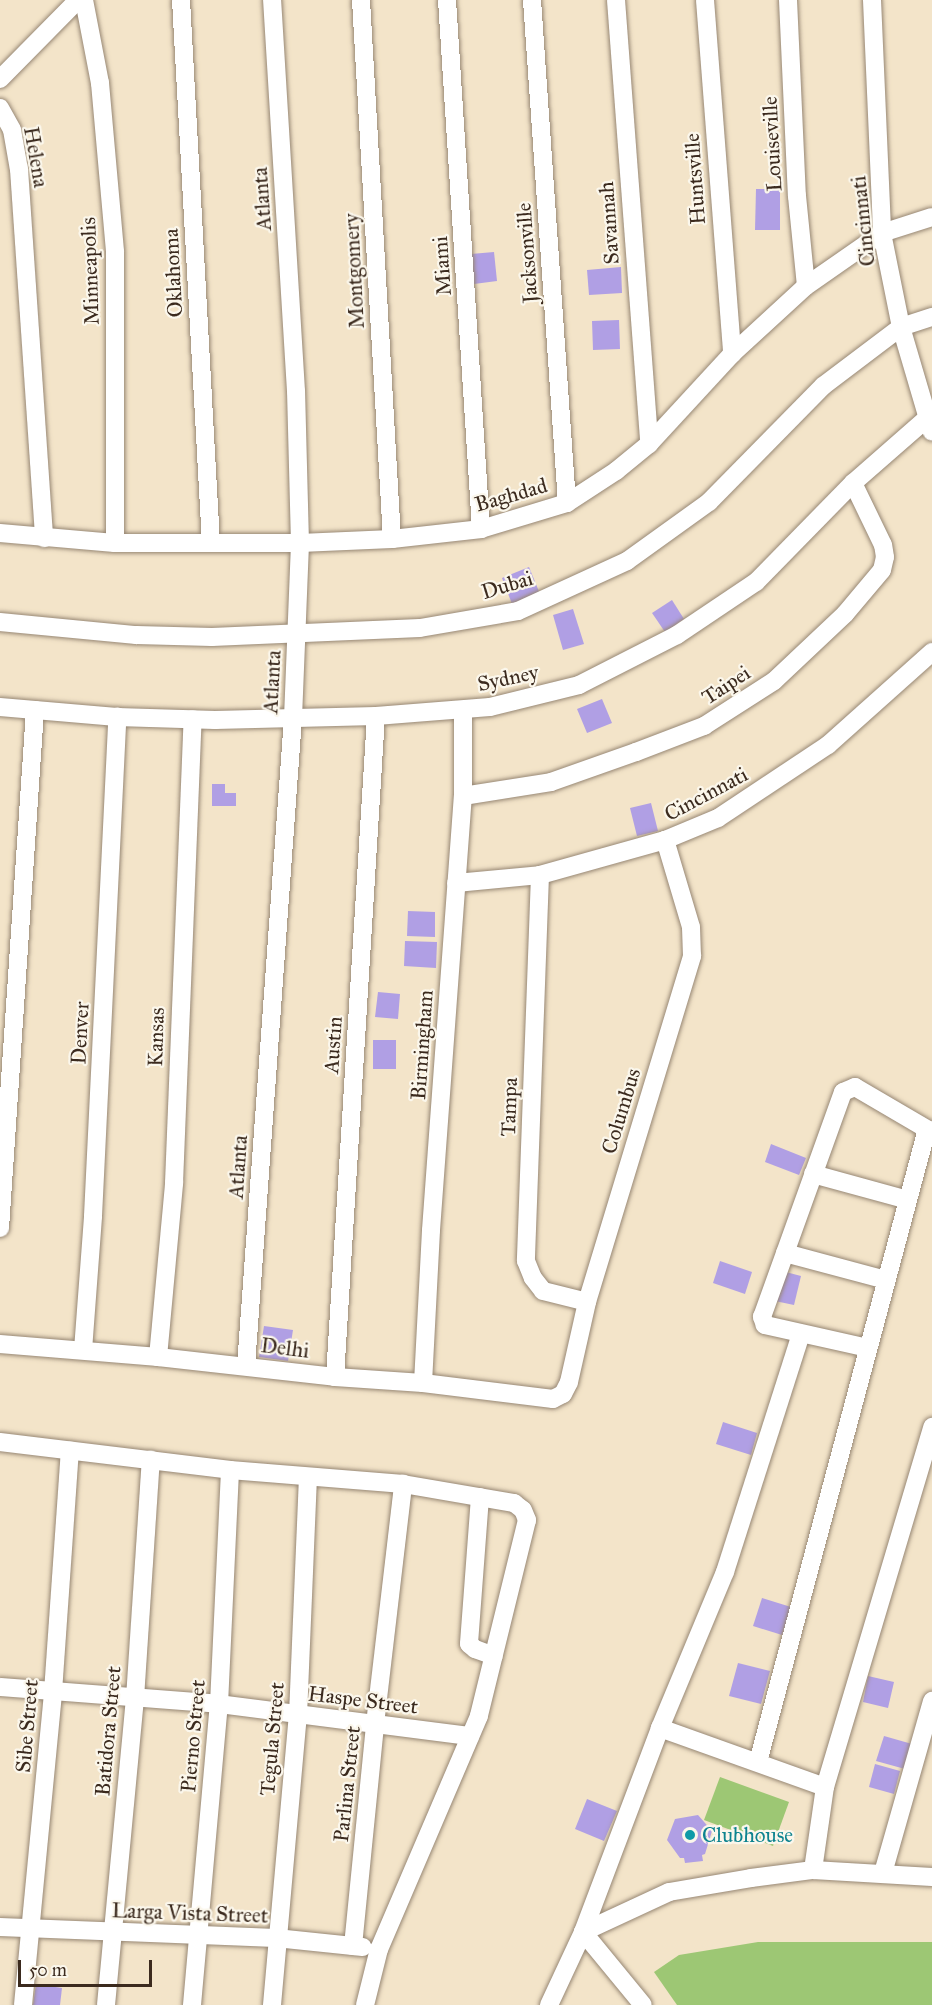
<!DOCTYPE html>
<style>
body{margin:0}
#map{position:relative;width:932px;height:2005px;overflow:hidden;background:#f3e4c9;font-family:"IM FELL Great Primer",serif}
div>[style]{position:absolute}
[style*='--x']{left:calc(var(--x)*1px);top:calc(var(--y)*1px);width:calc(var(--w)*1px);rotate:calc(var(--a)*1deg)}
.green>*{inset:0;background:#9dc774}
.building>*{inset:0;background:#b09fe4}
.roads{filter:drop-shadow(0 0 2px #978774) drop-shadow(0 0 2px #978774)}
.street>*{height:18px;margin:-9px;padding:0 9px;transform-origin:9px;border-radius:9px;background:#fff}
.dots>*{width:16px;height:16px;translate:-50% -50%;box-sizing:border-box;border:3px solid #fbf7ec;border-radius:50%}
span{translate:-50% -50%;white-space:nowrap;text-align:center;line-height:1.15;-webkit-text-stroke:4.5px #fbf7ec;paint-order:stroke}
.street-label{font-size:21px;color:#3b2a1e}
.culture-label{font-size:21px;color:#0d838f}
.left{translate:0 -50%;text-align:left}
.scale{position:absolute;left:18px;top:1960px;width:134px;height:27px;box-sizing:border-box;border:3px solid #3b2a1e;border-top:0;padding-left:8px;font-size:18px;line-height:21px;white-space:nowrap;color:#3b2a1e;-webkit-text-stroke:4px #fbf7ec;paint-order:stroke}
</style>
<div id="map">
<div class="green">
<div style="clip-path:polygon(720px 1777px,789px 1802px,773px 1846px,704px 1820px)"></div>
<div style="clip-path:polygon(758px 1942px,932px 1942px,932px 2005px,677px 2005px,654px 1972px,679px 1955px)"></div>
</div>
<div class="building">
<div style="clip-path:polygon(756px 189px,780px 189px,780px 230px,755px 230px)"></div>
<div style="clip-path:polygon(494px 252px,497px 281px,474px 284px,471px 254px)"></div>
<div style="clip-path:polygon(621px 267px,622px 293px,589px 295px,587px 270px)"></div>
<div style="clip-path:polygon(619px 320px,620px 349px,593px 350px,592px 321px)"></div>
<div style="clip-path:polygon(529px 567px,540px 594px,512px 604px,502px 578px)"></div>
<div style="clip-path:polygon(672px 600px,684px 619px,665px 632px,652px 613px)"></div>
<div style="clip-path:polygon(573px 609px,584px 644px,563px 650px,553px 615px)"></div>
<div style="clip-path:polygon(602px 699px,612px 723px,587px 733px,577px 709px)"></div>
<div style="clip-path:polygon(212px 784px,225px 784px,225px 793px,236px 793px,236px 806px,212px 806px)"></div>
<div style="clip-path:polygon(651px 803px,658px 831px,637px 836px,630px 808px)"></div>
<div style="clip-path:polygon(408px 911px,435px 912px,435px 937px,407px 936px)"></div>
<div style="clip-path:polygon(405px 941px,437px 942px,436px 968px,404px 966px)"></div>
<div style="clip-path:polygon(378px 992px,400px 994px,398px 1019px,375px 1017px)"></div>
<div style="clip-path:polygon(373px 1040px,396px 1040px,396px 1069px,373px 1069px)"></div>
<div style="clip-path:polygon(771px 1144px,806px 1158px,799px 1175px,765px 1162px)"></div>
<div style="clip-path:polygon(720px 1261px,752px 1272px,745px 1294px,713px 1283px)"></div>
<div style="clip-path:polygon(782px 1271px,801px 1276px,794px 1305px,775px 1301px)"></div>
<div style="clip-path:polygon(264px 1326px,293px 1330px,288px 1361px,259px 1357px)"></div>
<div style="clip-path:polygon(723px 1422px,757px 1433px,751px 1455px,716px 1444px)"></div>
<div style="clip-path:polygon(762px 1598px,791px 1607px,782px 1635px,753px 1626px)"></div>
<div style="clip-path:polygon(738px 1663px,770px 1671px,761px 1704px,729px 1696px)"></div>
<div style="clip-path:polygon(868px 1676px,894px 1682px,888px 1708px,863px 1702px)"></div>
<div style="clip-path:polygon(884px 1736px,912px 1744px,905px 1769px,876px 1761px)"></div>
<div style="clip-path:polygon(875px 1764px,900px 1771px,894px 1794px,869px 1787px)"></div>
<div style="clip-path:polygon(587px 1799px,617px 1811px,604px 1841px,575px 1829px)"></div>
<div style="clip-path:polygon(698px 1815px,712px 1831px,705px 1854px,702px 1855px,703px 1861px,685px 1863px,684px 1858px,680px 1858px,667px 1840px,675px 1819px)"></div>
<div style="clip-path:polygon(36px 1984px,62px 1988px,60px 2005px,33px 2005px)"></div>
</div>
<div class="roads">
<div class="street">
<div style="--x:84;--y:0;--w:85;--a:79.1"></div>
<div style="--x:100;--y:83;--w:170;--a:84.9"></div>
<div style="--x:115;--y:252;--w:291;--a:90"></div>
<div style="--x:181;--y:0;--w:544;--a:86.84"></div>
<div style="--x:361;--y:0;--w:540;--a:86.71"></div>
<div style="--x:447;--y:0;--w:530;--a:86.32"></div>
<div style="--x:532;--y:0;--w:504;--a:86.02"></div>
<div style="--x:616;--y:0;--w:445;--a:85.7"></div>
<div style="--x:705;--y:0;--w:355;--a:85.6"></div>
<div style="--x:788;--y:0;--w:196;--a:87.4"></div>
<div style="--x:797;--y:196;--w:90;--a:84.3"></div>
<div style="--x:872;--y:0;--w:233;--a:87.5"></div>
<div style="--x:882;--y:233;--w:96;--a:78.6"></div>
<div style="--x:901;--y:327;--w:109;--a:73.6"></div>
<div style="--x:0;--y:79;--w:111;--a:-45.4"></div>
<div style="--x:0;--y:108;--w:25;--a:61"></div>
<div style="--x:12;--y:130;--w:40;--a:80"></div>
<div style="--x:19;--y:169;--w:370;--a:86.1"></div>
<div style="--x:0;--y:533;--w:115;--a:5"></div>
<div style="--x:115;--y:543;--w:185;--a:0"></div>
<div style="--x:300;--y:543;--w:92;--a:-2.5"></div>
<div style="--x:392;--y:539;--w:90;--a:-6.4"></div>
<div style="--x:481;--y:529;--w:90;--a:-16.8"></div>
<div style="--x:567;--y:503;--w:59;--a:-33.1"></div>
<div style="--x:616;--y:471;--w:43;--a:-39.3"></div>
<div style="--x:649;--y:444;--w:122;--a:-47.3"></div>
<div style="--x:732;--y:354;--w:100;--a:-42.6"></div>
<div style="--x:806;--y:286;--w:93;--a:-34.9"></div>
<div style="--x:882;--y:233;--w:52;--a:-17.7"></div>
<div style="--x:0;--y:622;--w:137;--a:5.5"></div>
<div style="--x:136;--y:635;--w:76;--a:1.5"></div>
<div style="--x:212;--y:637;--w:208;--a:-2.5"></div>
<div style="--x:420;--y:628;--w:99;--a:-9.8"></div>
<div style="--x:518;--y:611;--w:120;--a:-24.6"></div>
<div style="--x:627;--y:561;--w:101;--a:-35.7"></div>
<div style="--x:709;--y:502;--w:163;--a:-45.5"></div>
<div style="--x:823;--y:386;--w:98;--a:-37.1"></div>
<div style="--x:901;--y:327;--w:33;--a:-18"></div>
<div style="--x:0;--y:707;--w:117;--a:4.9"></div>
<div style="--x:117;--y:717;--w:98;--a:1.8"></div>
<div style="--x:215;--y:720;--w:161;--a:-1.4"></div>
<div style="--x:376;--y:716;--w:114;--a:-4.5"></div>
<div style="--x:490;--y:707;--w:92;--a:-13.9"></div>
<div style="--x:579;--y:685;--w:110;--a:-27"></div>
<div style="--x:677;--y:635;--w:95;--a:-33.9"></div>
<div style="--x:756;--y:582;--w:139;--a:-45.6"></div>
<div style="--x:853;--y:483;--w:97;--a:-41.2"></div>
<div style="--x:926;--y:419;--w:6;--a:-9"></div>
<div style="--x:463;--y:796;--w:89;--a:-9"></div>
<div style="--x:551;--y:782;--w:90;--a:-19.4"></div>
<div style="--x:636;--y:752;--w:73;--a:-20.9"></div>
<div style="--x:704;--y:726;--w:83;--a:-32.7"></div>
<div style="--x:774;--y:681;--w:98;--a:-43.3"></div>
<div style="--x:845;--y:614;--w:57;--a:-49.9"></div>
<div style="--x:882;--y:570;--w:13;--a:-77"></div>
<div style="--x:885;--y:557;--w:12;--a:-99"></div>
<div style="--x:883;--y:545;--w:69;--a:-115.8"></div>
<div style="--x:540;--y:875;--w:386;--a:92.1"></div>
<div style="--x:526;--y:1261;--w:18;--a:68"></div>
<div style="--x:533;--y:1278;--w:16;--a:52"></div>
<div style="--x:543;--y:1291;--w:45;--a:14"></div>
<div style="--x:456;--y:883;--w:84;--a:-5.4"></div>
<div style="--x:540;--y:875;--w:130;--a:-15.6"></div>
<div style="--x:665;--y:840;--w:57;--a:-22.5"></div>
<div style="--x:718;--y:818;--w:132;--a:-33.6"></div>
<div style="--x:828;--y:745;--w:140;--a:-41.8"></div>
<div style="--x:813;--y:1174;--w:98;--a:15.3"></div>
<div style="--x:0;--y:1228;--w:519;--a:-86.13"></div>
<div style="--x:785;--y:1253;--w:105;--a:15"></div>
<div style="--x:0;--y:1344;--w:159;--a:4.7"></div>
<div style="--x:158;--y:1357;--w:178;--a:6.4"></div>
<div style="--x:335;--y:1377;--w:88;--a:3.9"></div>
<div style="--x:423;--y:1383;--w:131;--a:7"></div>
<div style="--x:553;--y:1399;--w:11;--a:-27"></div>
<div style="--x:563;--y:1394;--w:13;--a:-63"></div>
<div style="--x:569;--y:1382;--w:82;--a:-77.3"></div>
<div style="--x:587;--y:1302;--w:362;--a:-73.1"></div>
<div style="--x:692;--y:956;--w:29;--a:-92"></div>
<div style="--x:691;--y:927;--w:91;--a:-106.6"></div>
<div style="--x:868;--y:1348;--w:106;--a:-167.4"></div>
<div style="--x:765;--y:1325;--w:9;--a:-111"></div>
<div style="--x:762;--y:1317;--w:239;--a:-70.2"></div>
<div style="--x:843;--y:1092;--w:13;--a:-23"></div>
<div style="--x:855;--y:1087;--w:89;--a:30.3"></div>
<div style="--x:83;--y:1350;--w:134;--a:-85.7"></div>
<div style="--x:93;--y:1216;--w:500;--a:-87.2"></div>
<div style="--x:158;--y:1357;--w:175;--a:-84.7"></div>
<div style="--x:174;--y:1183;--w:464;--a:-87.7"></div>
<div style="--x:246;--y:1366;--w:650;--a:-85.85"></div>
<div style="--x:293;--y:718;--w:175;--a:-87.7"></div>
<div style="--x:300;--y:543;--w:152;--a:-91.5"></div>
<div style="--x:296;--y:391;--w:392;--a:-93.5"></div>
<div style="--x:335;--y:1377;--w:662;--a:-86.45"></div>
<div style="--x:423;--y:1383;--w:153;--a:-87"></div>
<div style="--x:431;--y:1230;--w:435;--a:-85.8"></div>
<div style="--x:463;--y:796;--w:86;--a:-90"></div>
<div style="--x:0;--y:1442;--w:232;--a:6.9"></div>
<div style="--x:230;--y:1470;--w:174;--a:4.6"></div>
<div style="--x:403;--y:1484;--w:113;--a:9.7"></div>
<div style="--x:514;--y:1503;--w:11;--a:38"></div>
<div style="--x:523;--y:1510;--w:11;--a:68"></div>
<div style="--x:527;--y:1520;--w:202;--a:103.8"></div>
<div style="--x:479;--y:1716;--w:254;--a:113.2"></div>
<div style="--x:379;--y:1949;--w:58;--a:104"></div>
<div style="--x:480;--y:1497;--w:147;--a:94.3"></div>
<div style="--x:469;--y:1644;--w:8;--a:40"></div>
<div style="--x:475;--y:1649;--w:20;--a:20"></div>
<div style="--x:0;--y:1687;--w:220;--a:4.4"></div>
<div style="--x:219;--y:1704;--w:253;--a:7.3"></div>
<div style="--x:660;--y:1728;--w:175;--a:19.7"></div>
<div style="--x:758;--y:1762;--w:655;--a:-75.05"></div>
<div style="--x:813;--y:1870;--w:84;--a:-81.8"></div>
<div style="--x:825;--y:1787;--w:376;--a:-73.4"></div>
<div style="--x:883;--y:1873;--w:179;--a:-74.1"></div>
<div style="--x:0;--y:1927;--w:276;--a:2.3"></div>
<div style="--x:276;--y:1938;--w:87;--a:5.9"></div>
<div style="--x:583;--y:1932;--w:95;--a:-24.9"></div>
<div style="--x:669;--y:1892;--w:83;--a:-9.7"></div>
<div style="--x:751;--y:1878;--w:63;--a:-7.4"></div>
<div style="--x:813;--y:1870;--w:119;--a:3.4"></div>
<div style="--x:583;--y:1932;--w:94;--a:50.6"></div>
<div style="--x:353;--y:1946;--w:223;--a:-84.3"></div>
<div style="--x:375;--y:1724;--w:242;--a:-83.3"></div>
<div style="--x:23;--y:2005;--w:314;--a:-84.5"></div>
<div style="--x:53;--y:1692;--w:242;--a:-86"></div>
<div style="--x:106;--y:2005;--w:308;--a:-84.6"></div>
<div style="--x:135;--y:1698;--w:239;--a:-86.2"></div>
<div style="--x:192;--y:2005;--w:302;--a:-84.9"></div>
<div style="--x:219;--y:1704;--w:234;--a:-87.3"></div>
<div style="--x:272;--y:2005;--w:291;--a:-84.9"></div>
<div style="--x:298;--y:1715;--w:238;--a:-87.6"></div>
<div style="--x:549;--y:2005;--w:81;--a:-65"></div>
<div style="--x:583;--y:1932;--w:218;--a:-69.3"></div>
<div style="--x:660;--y:1728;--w:169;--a:-67.4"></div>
<div style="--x:725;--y:1572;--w:250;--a:-72.3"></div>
</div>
</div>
<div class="dots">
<div style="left:690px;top:1835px;background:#0f9aa8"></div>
</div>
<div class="street-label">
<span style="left:772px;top:144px;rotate:-93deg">Louiseville</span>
<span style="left:36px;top:157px;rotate:80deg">Helena</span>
<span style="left:695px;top:179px;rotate:-94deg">Huntsville</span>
<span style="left:262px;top:199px;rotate:-94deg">Atlanta</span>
<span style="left:863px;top:221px;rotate:-96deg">Cincinnati</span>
<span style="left:609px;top:223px;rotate:-94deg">Savannah</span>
<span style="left:527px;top:253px;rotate:-94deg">Jacksonville</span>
<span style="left:442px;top:266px;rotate:-94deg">Miami</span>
<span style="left:90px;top:271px;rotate:-92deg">Minneapolis</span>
<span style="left:354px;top:271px;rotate:-93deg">Montgomery</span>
<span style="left:173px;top:273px;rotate:-93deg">Oklahoma</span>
<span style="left:511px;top:495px;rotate:-16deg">Baghdad</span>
<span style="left:507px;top:585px;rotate:-17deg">Dubai</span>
<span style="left:508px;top:678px;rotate:-12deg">Sydney</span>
<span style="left:272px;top:682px;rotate:-87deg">Atlanta</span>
<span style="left:726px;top:685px;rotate:-33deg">Taipei</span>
<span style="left:706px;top:794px;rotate:-28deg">Cincinnati</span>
<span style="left:80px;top:1033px;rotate:-87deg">Denver</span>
<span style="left:156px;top:1037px;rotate:-88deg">Kansas</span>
<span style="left:333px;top:1045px;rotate:-86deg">Austin</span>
<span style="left:422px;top:1045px;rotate:-86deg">Birmingham</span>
<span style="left:509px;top:1107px;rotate:-88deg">Tampa</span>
<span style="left:621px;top:1111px;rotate:-73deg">Columbus</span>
<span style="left:238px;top:1167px;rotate:-86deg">Atlanta</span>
<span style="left:285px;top:1348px;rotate:7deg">Delhi</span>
<span style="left:363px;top:1700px;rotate:7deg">Haspe Street</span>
<span style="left:27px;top:1726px;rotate:-85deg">Sibe Street</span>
<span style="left:108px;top:1731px;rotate:-85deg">Batidora Street</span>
<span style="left:193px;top:1736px;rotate:-85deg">Pierno Street</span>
<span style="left:272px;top:1739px;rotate:-85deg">Tegula Street</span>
<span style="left:347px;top:1784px;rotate:-84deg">Parlina Street</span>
<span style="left:190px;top:1913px;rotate:2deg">Larga Vista Street</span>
</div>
<div class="culture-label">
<span class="left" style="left:702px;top:1835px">Clubhouse</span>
</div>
<div class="scale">50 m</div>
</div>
